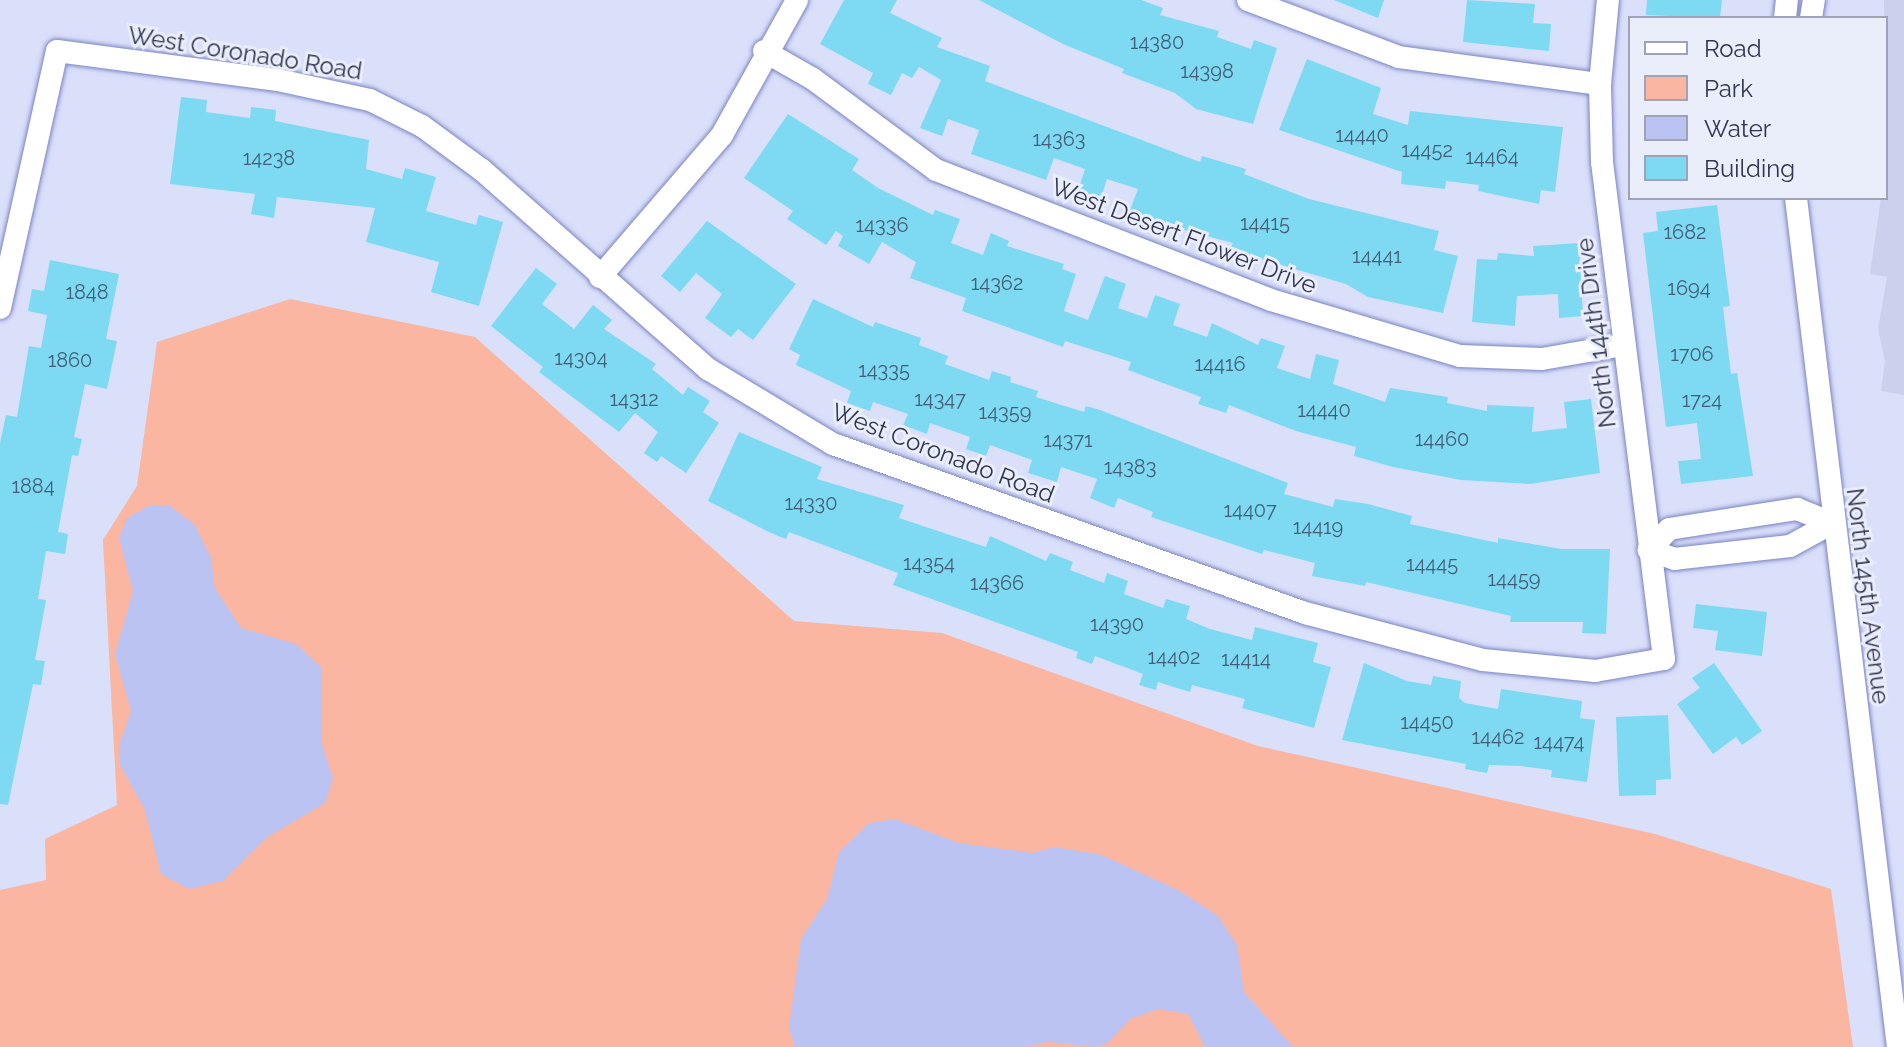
<!DOCTYPE html>
<style>
body{margin:0}
#map{position:relative;width:1904px;height:1047px;overflow:hidden;background:#dadffa;font-family:Raleway,sans-serif}
div>[style]{position:absolute}
[style*='--x']{left:calc(var(--x)*1px);top:calc(var(--y)*1px);width:calc(var(--w)*1px);rotate:calc(var(--a)*1deg)}
.built>*{inset:0;background:#cbd0ed}
.green>*{inset:0;background:#fab6a1}
.water>*{inset:0;background:#bbc3f2}
.building>*{inset:0;background:#7edaf3}
.roads{filter:drop-shadow(0 0 2px #7b84c2) drop-shadow(0 0 2px #7b84c2)}
.minor>*{height:22px;margin:-11px;padding:0 11px;transform-origin:11px;border-radius:11px;background:#fff}
span{translate:-50% -50%;white-space:nowrap;text-align:center;line-height:1.15;-webkit-text-stroke:6px #eaedfa;paint-order:stroke}
.number-label{font-size:20px;color:#445e79}
.number-label span{-webkit-text-stroke-width:0}
.street-label{font-size:24px;color:#313550}
.legend{position:absolute;left:1628px;top:16px;width:260px;height:184px;box-sizing:border-box;background:#eaedfa;border:2px solid #a0a3b6;margin:0;padding:10px 14px;list-style:none;font-size:24px;color:#313550}
.legend li{display:flex;align-items:center;gap:16px;height:40px}
.legend b{width:40px;border:2px solid #a0a3b6}
</style>
<div id="map">
<div class="built">
<div style="clip-path:polygon(1884px 0,1904px 0,1904px 395px,1881px 391px,1885px 361px,1878px 329px,1887px 277px,1870px 274px,1881px 198px,1886px 198px)"></div>
</div>
<div class="green">
<div style="clip-path:polygon(290px 299px,475px 337px,794px 621px,942px 633px,1258px 746px,1655px 834px,1831px 889px,1853px 1047px,0 1047px,0 890px,46px 880px,45px 839px,117px 805px,103px 540px,137px 486px,157px 342px)"></div>
</div>
<div class="water">
<div style="clip-path:polygon(150px 505px,169px 505px,195px 525px,211px 558px,215px 588px,241px 628px,296px 644px,322px 668px,322px 744px,333px 778px,325px 803px,266px 838px,223px 881px,189px 889px,161px 874px,145px 810px,120px 765px,119px 746px,131px 711px,115px 654px,133px 591px,119px 538px,127px 518px)"></div>
<div style="clip-path:polygon(895px 819px,959px 843px,1032px 853px,1055px 847px,1102px 855px,1180px 891px,1218px 916px,1237px 945px,1244px 992px,1293px 1047px,1205px 1047px,1188px 1014px,1158px 1009px,1130px 1019px,1108px 1043px,1095px 1047px,1048px 1042px,1023px 1047px,795px 1047px,789px 1028px,801px 939px,827px 899px,839px 852px,869px 823px)"></div>
</div>
<div class="building">
<div style="clip-path:polygon(844px 0,897px 0,890px 13px,942px 38px,937px 47px,990px 66px,985px 81px,1200px 162px,1202px 156px,1246px 169px,1244px 174px,1309px 199px,1439px 231px,1434px 250px,1458px 256px,1443px 313px,1368px 297px,1346px 284px,1230px 250px,1233px 243px,1128px 215px,1138px 189px,1107px 179px,1100px 201px,1077px 194px,1085px 169px,1054px 158px,1046px 180px,971px 154px,979px 130px,948px 119px,942px 136px,920px 128px,941px 80px,919px 67px,912px 78px,902px 73px,891px 95px,868px 84px,873px 73px,820px 44px)"></div>
<div style="clip-path:polygon(979px 0,1141px 0,1163px 8px,1160px 15px,1219px 31px,1217px 37px,1251px 49px,1254px 40px,1277px 48px,1253px 124px,1196px 109px,1175px 93px,1122px 73px,1124px 69px,1063px 44px)"></div>
<div style="clip-path:polygon(1334px 0,1384px 0,1378px 18px)"></div>
<div style="clip-path:polygon(1467px 0,1535px 4px,1533px 23px,1551px 24px,1549px 51px,1463px 42px)"></div>
<div style="clip-path:polygon(1647px 0,1722px 0,1720px 18px,1646px 15px)"></div>
<div style="clip-path:polygon(1307px 59px,1381px 88px,1373px 114px,1408px 125px,1410px 111px,1563px 127px,1555px 192px,1541px 190px,1539px 204px,1478px 191px,1479px 185px,1446px 181px,1445px 189px,1401px 184px,1402px 172px,1279px 130px)"></div>
<div style="clip-path:polygon(181px 97px,207px 100px,206px 112px,250px 118px,251px 107px,276px 110px,275px 121px,369px 140px,366px 169px,402px 179px,405px 168px,436px 177px,426px 211px,476px 225px,479px 215px,503px 222px,479px 306px,431px 292px,439px 262px,366px 242px,375px 208px,277px 197px,274px 218px,251px 214px,255px 194px,170px 184px)"></div>
<div style="clip-path:polygon(788px 114px,859px 159px,852px 170px,878px 188px,933px 215px,935px 210px,960px 219px,951px 243px,983px 255px,991px 233px,1009px 241px,1007px 246px,1064px 264px,1062px 269px,1076px 274px,1064px 311px,1088px 320px,1105px 276px,1126px 284px,1118px 308px,1147px 318px,1155px 295px,1180px 304px,1173px 325px,1207px 337px,1212px 323px,1258px 345px,1261px 338px,1285px 346px,1277px 368px,1310px 379px,1316px 354px,1339px 360px,1333px 384px,1385px 402px,1390px 388px,1448px 397px,1447px 403px,1487px 411px,1487px 405px,1534px 407px,1532px 432px,1567px 428px,1564px 402px,1591px 399px,1600px 473px,1530px 484px,1461px 480px,1393px 467px,1354px 456px,1356px 447px,1296px 431px,1229px 405px,1226px 413px,1198px 404px,1201px 397px,1128px 370px,1131px 362px,1065px 341px,1063px 347px,962px 311px,966px 298px,910px 278px,916px 262px,882px 242px,869px 264px,838px 246px,843px 236px,836px 231px,826px 245px,787px 219px,793px 211px,744px 178px)"></div>
<div style="clip-path:polygon(1717px 205px,1730px 306px,1723px 307px,1731px 374px,1737px 373px,1753px 476px,1681px 484px,1678px 461px,1701px 459px,1697px 423px,1666px 427px,1643px 233px,1658px 231px,1656px 212px)"></div>
<div style="clip-path:polygon(707px 221px,796px 284px,753px 340px,738px 329px,731px 337px,705px 318px,722px 294px,696px 273px,680px 292px,661px 276px)"></div>
<div style="clip-path:polygon(1579px 243px,1583px 316px,1559px 318px,1558px 294px,1517px 296px,1515px 326px,1472px 322px,1477px 259px,1497px 260px,1498px 253px,1534px 256px,1533px 246px)"></div>
<div style="clip-path:polygon(50px 260px,119px 274px,106px 339px,117px 341px,107px 389px,85px 384px,74px 437px,82px 439px,78px 456px,72px 455px,58px 532px,68px 534px,65px 554px,46px 551px,38px 599px,46px 600px,35px 660px,45px 661px,41px 685px,33px 684px,8px 805px,0 804px,0 443px,6px 415px,17px 417px,29px 346px,41px 348px,47px 315px,28px 311px,32px 289px,44px 291px)"></div>
<div style="clip-path:polygon(536px 268px,557px 284px,542px 304px,574px 329px,593px 305px,612px 320px,604px 329px,656px 364px,652px 369px,683px 395px,688px 387px,710px 401px,703px 412px,719px 423px,686px 473px,661px 456px,657px 462px,644px 453px,658px 432px,635px 413px,619px 432px,539px 372px,543px 367px,491px 326px)"></div>
<div style="clip-path:polygon(813px 299px,873px 327px,875px 322px,921px 338px,919px 345px,948px 356px,945px 364px,989px 380px,992px 371px,1011px 377px,1010px 382px,1038px 391px,1036px 397px,1084px 412px,1086px 406px,1100px 410px,1288px 483px,1284px 494px,1333px 507px,1335px 499px,1368px 504px,1412px 516px,1410px 524px,1498px 543px,1498px 538px,1561px 549px,1610px 549px,1606px 634px,1582px 633px,1583px 622px,1510px 622px,1511px 616px,1366px 582px,1365px 586px,1312px 576px,1315px 563px,1264px 550px,1262px 554px,1151px 517px,1153px 512px,1118px 498px,1114px 508px,1090px 498px,1097px 479px,1061px 467px,1057px 482px,1028px 473px,1032px 460px,990px 445px,986px 456px,966px 449px,970px 437px,930px 423px,927px 434px,903px 425px,908px 414px,873px 402px,870px 411px,847px 403px,851px 391px,796px 365px,800px 355px,789px 349px)"></div>
<div style="clip-path:polygon(739px 432px,822px 467px,817px 479px,904px 505px,899px 518px,986px 547px,990px 536px,1046px 561px,1050px 553px,1073px 562px,1070px 570px,1104px 583px,1107px 573px,1128px 581px,1124px 594px,1163px 608px,1166px 599px,1190px 606px,1186px 619px,1210px 629px,1252px 640px,1255px 627px,1318px 643px,1313px 662px,1331px 667px,1314px 728px,1242px 708px,1245px 699px,1192px 685px,1190px 692px,1158px 682px,1156px 690px,1139px 685px,1143px 674px,1095px 656px,1092px 664px,1076px 658px,1078px 652px,893px 585px,898px 573px,789px 532px,786px 539px,771px 533px,708px 501px)"></div>
<div style="clip-path:polygon(1696px 604px,1767px 612px,1762px 656px,1715px 650px,1718px 631px,1693px 628px)"></div>
<div style="clip-path:polygon(1364px 663px,1407px 681px,1431px 685px,1433px 676px,1461px 681px,1459px 698px,1465px 703px,1498px 709px,1501px 689px,1582px 701px,1580px 718px,1595px 720px,1587px 782px,1551px 777px,1552px 770px,1521px 766px,1489px 765px,1487px 773px,1465px 769px,1466px 764px,1342px 740px)"></div>
<div style="clip-path:polygon(1714px 663px,1762px 731px,1742px 745px,1736px 737px,1713px 754px,1677px 704px,1700px 688px,1692px 678px)"></div>
<div style="clip-path:polygon(1668px 715px,1671px 779px,1656px 780px,1656px 795px,1619px 796px,1616px 717px)"></div>
</div>
<div class="roads">
<div class="minor">
<div style="--x:1248;--y:0;--w:161;--a:20.7"></div>
<div style="--x:1399;--y:57;--w:203;--a:7.7"></div>
<div style="--x:1785;--y:18;--w:18;--a:-84"></div>
<div style="--x:1811;--y:18;--w:18;--a:-81"></div>
<div style="--x:764;--y:51;--w:56;--a:29.7"></div>
<div style="--x:813;--y:79;--w:153;--a:36.5"></div>
<div style="--x:936;--y:170;--w:359;--a:21.2"></div>
<div style="--x:1271;--y:300;--w:197;--a:16.5"></div>
<div style="--x:1460;--y:356;--w:82;--a:2.1"></div>
<div style="--x:1542;--y:359;--w:81;--a:-9.9"></div>
<div style="--x:1796;--y:198;--w:855;--a:83.15"></div>
<div style="--x:600;--y:277;--w:187;--a:-49.3"></div>
<div style="--x:722;--y:135;--w:154;--a:-60.9"></div>
<div style="--x:0;--y:308;--w:263;--a:-77.5"></div>
<div style="--x:57;--y:51;--w:223;--a:7.5"></div>
<div style="--x:278;--y:80;--w:94;--a:12.3"></div>
<div style="--x:370;--y:100;--w:58;--a:26.6"></div>
<div style="--x:422;--y:126;--w:74;--a:36.3"></div>
<div style="--x:482;--y:170;--w:301;--a:41.4"></div>
<div style="--x:708;--y:369;--w:146;--a:31"></div>
<div style="--x:833;--y:444;--w:501;--a:19.7"></div>
<div style="--x:1305;--y:613;--w:184;--a:14.8"></div>
<div style="--x:1483;--y:660;--w:113;--a:5.6"></div>
<div style="--x:1595;--y:671;--w:70;--a:-9.9"></div>
<div style="--x:1664;--y:659;--w:501;--a:-97.11"></div>
<div style="--x:1602;--y:162;--w:78;--a:-91.5"></div>
<div style="--x:1600;--y:84;--w:84;--a:-84.6"></div>
<div style="--x:1797;--y:509;--w:38;--a:22"></div>
<div style="--x:1832;--y:523;--w:48;--a:151.3"></div>
<div style="--x:1790;--y:546;--w:116;--a:173.6"></div>
<div style="--x:1675;--y:559;--w:28;--a:-161"></div>
<div style="--x:1649;--y:550;--w:29;--a:-46"></div>
<div style="--x:1669;--y:529;--w:130;--a:-8.9"></div>
</div>
</div>
<div class="number-label">
<span style="left:1157px;top:42px">14380</span>
<span style="left:1207px;top:71px">14398</span>
<span style="left:1362px;top:135px">14440</span>
<span style="left:1059px;top:139px">14363</span>
<span style="left:1427px;top:150px">14452</span>
<span style="left:1492px;top:157px">14464</span>
<span style="left:269px;top:158px">14238</span>
<span style="left:1265px;top:223px">14415</span>
<span style="left:882px;top:225px">14336</span>
<span style="left:1685px;top:232px">1682</span>
<span style="left:1377px;top:256px">14441</span>
<span style="left:997px;top:283px">14362</span>
<span style="left:1689px;top:288px">1694</span>
<span style="left:87px;top:292px">1848</span>
<span style="left:1692px;top:354px">1706</span>
<span style="left:581px;top:358px">14304</span>
<span style="left:70px;top:360px">1860</span>
<span style="left:1220px;top:364px">14416</span>
<span style="left:884px;top:370px">14335</span>
<span style="left:634px;top:399px">14312</span>
<span style="left:940px;top:399px">14347</span>
<span style="left:1702px;top:400px">1724</span>
<span style="left:1324px;top:410px">14440</span>
<span style="left:1005px;top:412px">14359</span>
<span style="left:1442px;top:439px">14460</span>
<span style="left:1068px;top:440px">14371</span>
<span style="left:1130px;top:467px">14383</span>
<span style="left:33px;top:486px">1884</span>
<span style="left:811px;top:503px">14330</span>
<span style="left:1250px;top:510px">14407</span>
<span style="left:1318px;top:527px">14419</span>
<span style="left:929px;top:563px">14354</span>
<span style="left:1432px;top:564px">14445</span>
<span style="left:1514px;top:579px">14459</span>
<span style="left:997px;top:583px">14366</span>
<span style="left:1117px;top:624px">14390</span>
<span style="left:1174px;top:657px">14402</span>
<span style="left:1246px;top:659px">14414</span>
<span style="left:1427px;top:722px">14450</span>
<span style="left:1498px;top:737px">14462</span>
<span style="left:1559px;top:742px">14474</span>
</div>
<div class="street-label">
<span style="left:245px;top:53px;rotate:9deg">West Coronado Road</span>
<span style="left:1184px;top:236px;rotate:21deg">West Desert Flower Drive</span>
<span style="left:1596px;top:333px;rotate:-97deg">North 144th Drive</span>
<span style="left:943px;top:453px;rotate:21deg">West Coronado Road</span>
<span style="left:1868px;top:596px;rotate:83deg">North 145th Avenue</span>
</div>
<ul class="legend">
<li><b style="height:10px;background:#fff"></b>Road</li>
<li><b style="height:22px;background:#fab6a1"></b>Park</li>
<li><b style="height:22px;background:#bbc3f2"></b>Water</li>
<li><b style="height:22px;background:#7edaf3"></b>Building</li>
</ul>
</div>
